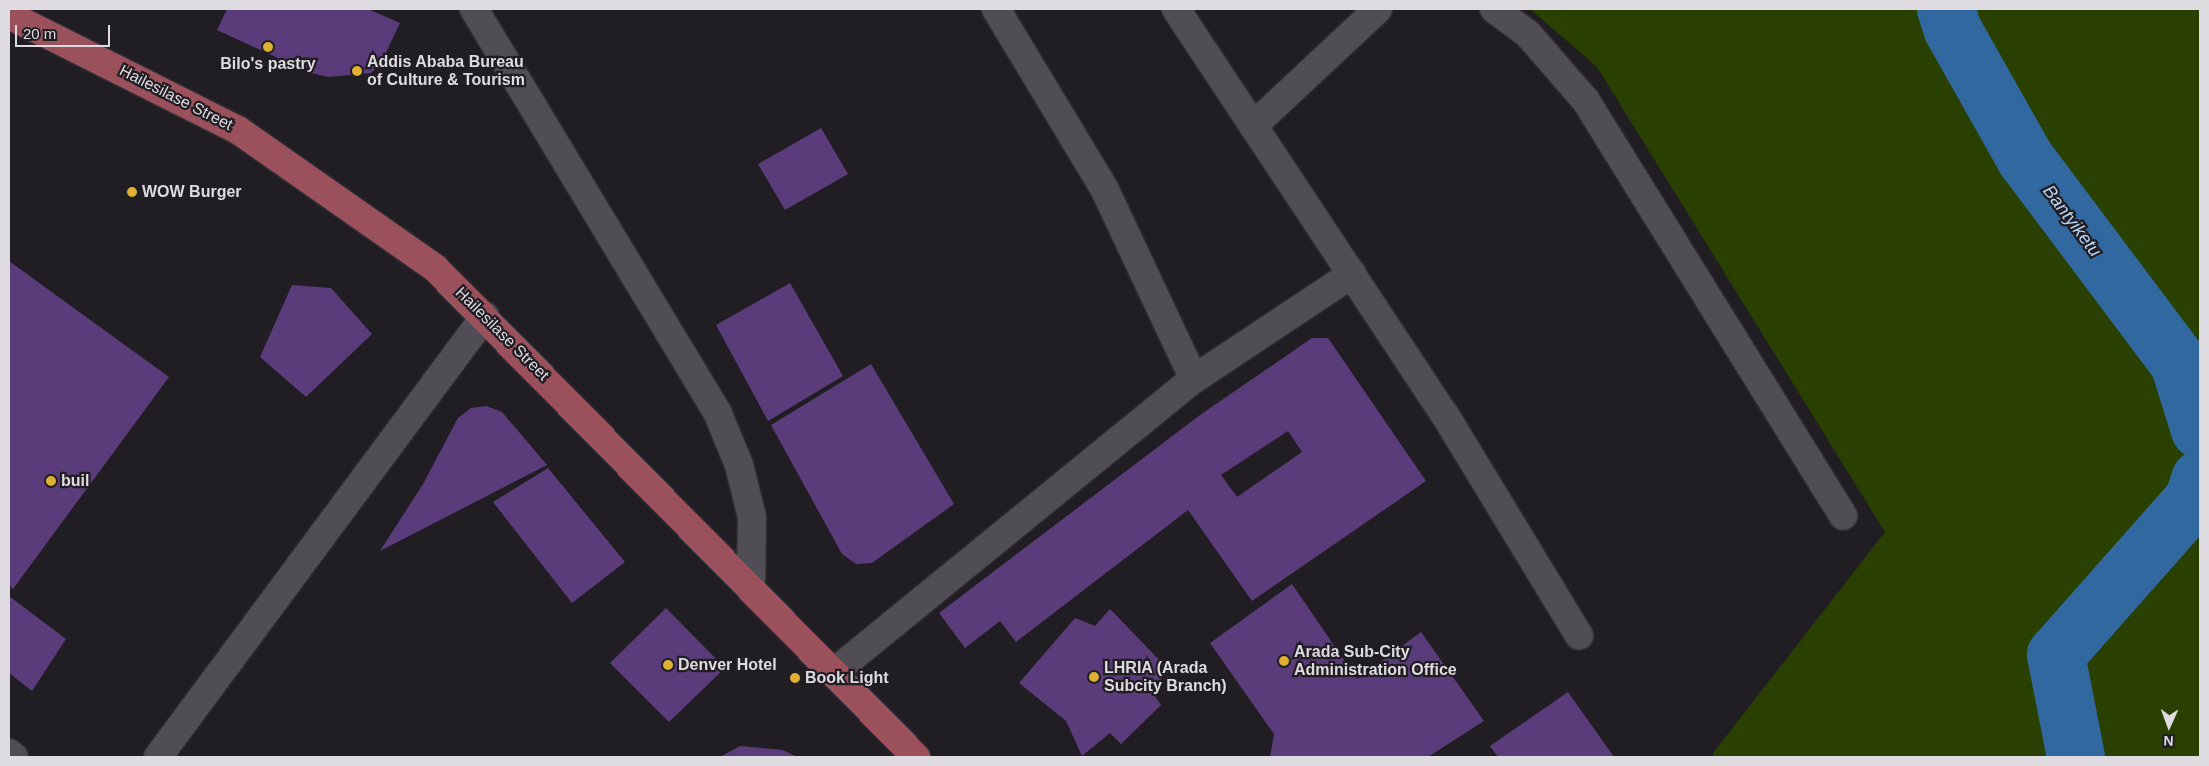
<!DOCTYPE html>
<style>
body{margin:0}
#map{position:relative;width:2209px;height:766px;overflow:hidden;background:#201d23;font-family:Arial,sans-serif}
div>[style]{position:absolute}
[style*='--x']{left:calc(var(--x)*1px);top:calc(var(--y)*1px);width:calc(var(--w)*1px);rotate:calc(var(--a)*1deg)}
.green>*{inset:0;background:#2a4001}
.river>*{height:58px;margin:-29px;padding:0 29px;transform-origin:29px;border-radius:29px;background:#3268a0}
.building>*{inset:0;background:#5b3c7b}
.roads{filter:drop-shadow(0 0 1px #3c3a3f) drop-shadow(0 0 1px #3c3a3f)}
.minor>*{height:28px;margin:-14px;padding:0 14px;transform-origin:14px;border-radius:14px;background:#504d54}
.tertiary>*{height:28px;margin:-14px;padding:0 14px;transform-origin:14px;border-radius:14px;background:#504d54}
.primary>*{height:28px;margin:-14px;padding:0 14px;transform-origin:14px;border-radius:14px;background:#9b515b}
.dots>*{width:14px;height:14px;translate:-50% -50%;box-sizing:border-box;border:2px solid #201d23;border-radius:50%}
span{translate:-50% -50%;white-space:nowrap;text-align:center;line-height:1.15;-webkit-text-stroke:4.5px #201d23;paint-order:stroke}
.poi-label{font-size:16px;color:#dedce0;font-weight:700}
.left{translate:0 -50%;text-align:left}
.street-label{font-size:16px;color:#dedce0}
.water-label{font-size:18px;color:#b7d4f4;font-style:italic}
.frame{position:absolute;inset:0;border:10px solid #dedce0;pointer-events:none}
.north{position:absolute;left:2144px;top:701px;width:50px;height:50px;-webkit-text-stroke:4px #201d23;paint-order:stroke;rotate:182deg;font-size:14px;font-weight:700;line-height:20px;text-align:center;color:#dedce0}
.north::after{content:'';display:block;margin:auto;width:18px;height:22px;background:#dedce0;clip-path:polygon(50% 0,100% 100%,50% 72%,0 100%)}
.scale{position:absolute;left:15px;top:25px;width:95px;height:22px;box-sizing:border-box;border:2px solid #dedce0;border-top:0;padding-left:6px;font-size:15px;line-height:18px;white-space:nowrap;color:#dedce0;-webkit-text-stroke:4px #201d23;paint-order:stroke}
</style>
<div id="map">
<div class="green">
<div style="clip-path:polygon(1530px 9px,2200px 9px,2200px 757px,1714px 757px,1713px 753px,1885px 532px,1597px 67px)"></div>
</div>
<div class="river">
<div style="--x:1946;--y:9;--w:22;--a:72"></div>
<div style="--x:1953;--y:30;--w:147;--a:60.6"></div>
<div style="--x:2025;--y:158;--w:256;--a:53.1"></div>
<div style="--x:2179;--y:363;--w:70;--a:72.6"></div>
<div style="--x:2076;--y:757;--w:104;--a:-101.1"></div>
<div style="--x:2056;--y:655;--w:208;--a:-48.5"></div>
<div style="--x:2194;--y:499;--w:21;--a:-73"></div>
</div>
<div class="building">
<div style="clip-path:polygon(227px 9px,368px 9px,400px 23px,380px 65px,371px 73px,329px 77px,310px 73px,217px 30px)"></div>
<div style="clip-path:polygon(821px 128px,848px 174px,785px 210px,758px 164px)"></div>
<div style="clip-path:polygon(9px 261px,169px 377px,13px 589px,9px 585px)"></div>
<div style="clip-path:polygon(790px 283px,843px 376px,768px 421px,716px 325px)"></div>
<div style="clip-path:polygon(292px 285px,331px 288px,372px 334px,306px 397px,260px 357px)"></div>
<div style="clip-path:polygon(evenodd,1312px 338px,1328px 338px,1426px 481px,1252px 601px,1188px 510px,1016px 642px,1000px 621px,965px 648px,939px 613px,1200px 415px,1312px 338px,1288px 431px,1302px 452px,1237px 497px,1221px 475px,1288px 431px)"></div>
<div style="clip-path:polygon(871px 364px,954px 504px,872px 563px,856px 564px,842px 554px,771px 425px)"></div>
<div style="clip-path:polygon(486px 406px,502px 412px,547px 465px,380px 551px,423px 484px,458px 418px,471px 408px)"></div>
<div style="clip-path:polygon(548px 468px,625px 562px,572px 603px,493px 502px)"></div>
<div style="clip-path:polygon(1292px 584px,1357px 679px,1421px 632px,1484px 721px,1428px 757px,1270px 757px,1274px 734px,1210px 643px)"></div>
<div style="clip-path:polygon(9px 596px,66px 639px,32px 691px,9px 673px)"></div>
<div style="clip-path:polygon(666px 608px,725px 668px,669px 722px,610px 663px)"></div>
<div style="clip-path:polygon(1110px 609px,1170px 671px,1150px 689px,1161px 705px,1121px 744px,1110px 733px,1082px 756px,1066px 721px,1019px 683px,1075px 618px,1095px 626px)"></div>
<div style="clip-path:polygon(1568px 692px,1614px 757px,1498px 757px,1490px 746px)"></div>
<div style="clip-path:polygon(740px 746px,783px 750px,797px 757px,720px 757px)"></div>
</div>
<div class="roads">
<div class="minor">
<div style="--x:996;--y:9;--w:209;--a:58.9"></div>
<div style="--x:1104;--y:188;--w:211;--a:64.8"></div>
<div style="--x:1176;--y:9;--w:487;--a:56.5"></div>
<div style="--x:1445;--y:415;--w:258;--a:58.7"></div>
<div style="--x:1494;--y:9;--w:42;--a:36.3"></div>
<div style="--x:1528;--y:34;--w:89;--a:49.1"></div>
<div style="--x:1586;--y:101;--w:488;--a:58.2"></div>
<div style="--x:1253;--y:126;--w:171;--a:-43.1"></div>
<div style="--x:833;--y:673;--w:466;--a:-39.2"></div>
<div style="--x:1194;--y:379;--w:190;--a:-33.6"></div>
<div style="--x:9;--y:753;--w:6;--a:39"></div>
<div style="--x:158;--y:757;--w:549;--a:-53.44"></div>
</div>
<div class="tertiary">
<div style="--x:474;--y:9;--w:473;--a:58.9"></div>
<div style="--x:718;--y:414;--w:55;--a:67.6"></div>
<div style="--x:739;--y:465;--w:54;--a:76"></div>
<div style="--x:752;--y:517;--w:71;--a:90.8"></div>
</div>
<div class="primary">
<div style="--x:9;--y:15;--w:256;--a:26.7"></div>
<div style="--x:238;--y:130;--w:241;--a:35"></div>
<div style="--x:435;--y:268;--w:686;--a:45.47"></div>
</div>
</div>
<div class="dots">
<div style="left:268px;top:47px;background:#deb133"></div>
<div style="left:357px;top:71px;background:#deb133"></div>
<div style="left:132px;top:192px;background:#deb133"></div>
<div style="left:51px;top:481px;background:#deb133"></div>
<div style="left:1284px;top:661px;background:#deb133"></div>
<div style="left:668px;top:665px;background:#deb133"></div>
<div style="left:1094px;top:677px;background:#deb133"></div>
<div style="left:795px;top:678px;background:#deb133"></div>
</div>
<div class="poi-label">
<span class="left" style="left:367px;top:71px">Addis Ababa Bureau<br>of Culture &amp; Tourism</span>
<span style="left:268px;top:64px">Bilo's pastry</span>
<span class="left" style="left:142px;top:192px">WOW Burger</span>
<span class="left" style="left:61px;top:481px">buil</span>
<span class="left" style="left:1294px;top:661px">Arada Sub-City<br>Administration Office</span>
<span class="left" style="left:678px;top:665px">Denver Hotel</span>
<span class="left" style="left:1104px;top:677px">LHRIA (Arada<br>Subcity Branch)</span>
<span class="left" style="left:805px;top:678px">Book Light</span>
</div>
<div class="street-label">
<span style="left:176px;top:98px;rotate:27deg">Hailesilase Street</span>
<span style="left:502px;top:334px;rotate:45deg">Hailesilase Street</span>
</div>
<div class="water-label">
<span style="left:2072px;top:221px;rotate:53deg">Bantyiketu</span>
</div>
<div class="frame"></div>
<div class="north">N</div>
<div class="scale">20 m</div>
</div>
